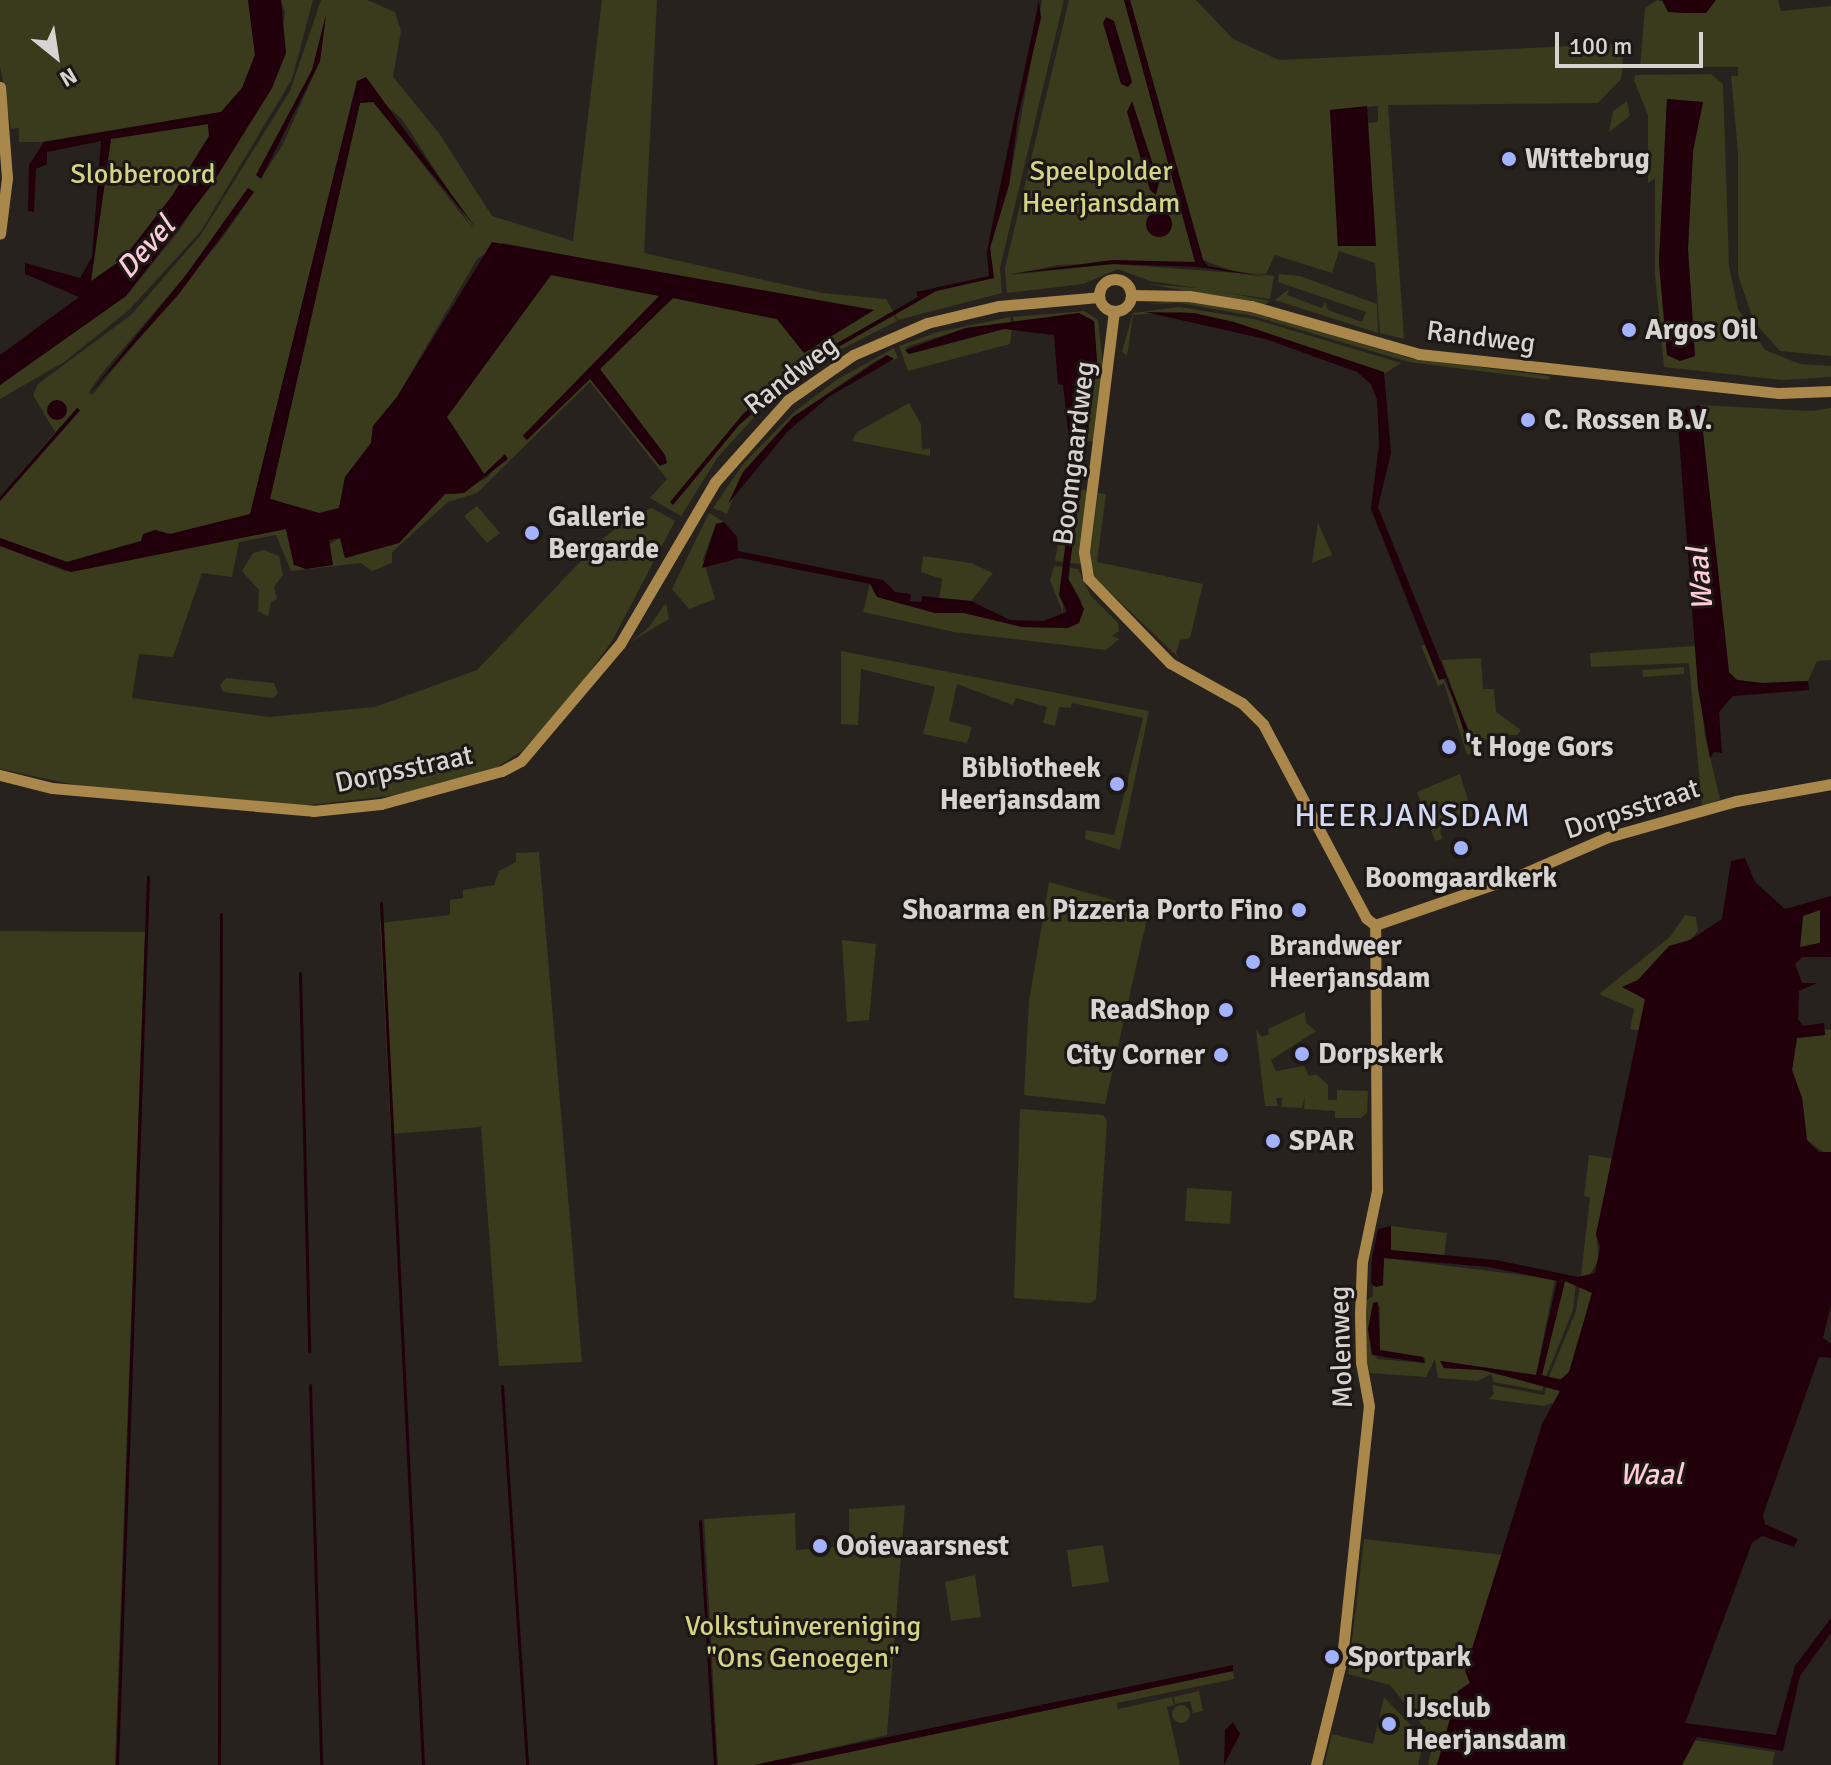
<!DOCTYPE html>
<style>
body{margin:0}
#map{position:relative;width:1831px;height:1765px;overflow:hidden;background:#27221e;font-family:Signika,sans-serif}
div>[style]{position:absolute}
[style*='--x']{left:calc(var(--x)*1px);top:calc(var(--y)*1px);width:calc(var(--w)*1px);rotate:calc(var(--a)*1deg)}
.green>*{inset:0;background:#3a3a1d}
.round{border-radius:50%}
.water>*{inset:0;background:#21000c}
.stream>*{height:3px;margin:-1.5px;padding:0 1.5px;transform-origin:1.5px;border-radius:1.5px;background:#21000c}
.secondary>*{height:11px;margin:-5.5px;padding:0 5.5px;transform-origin:5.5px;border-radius:5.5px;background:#aa884c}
.secondary>.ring{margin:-5.5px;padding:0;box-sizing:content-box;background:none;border:11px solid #aa884c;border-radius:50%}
.dots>*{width:22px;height:22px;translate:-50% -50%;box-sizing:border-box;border:4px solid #1d1815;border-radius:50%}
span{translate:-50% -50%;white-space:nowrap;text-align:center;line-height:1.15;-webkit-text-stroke:6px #1d1815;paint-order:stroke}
.poi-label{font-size:28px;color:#d7d3d1;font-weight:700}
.left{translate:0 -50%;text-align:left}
.right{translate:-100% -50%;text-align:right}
.park-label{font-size:28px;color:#d4d485}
.street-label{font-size:28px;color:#d7d3d1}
.water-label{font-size:30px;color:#fecbdb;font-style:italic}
.quarter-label{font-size:32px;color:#d2d9f5;letter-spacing:2px}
.north{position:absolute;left:16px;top:16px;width:80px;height:80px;-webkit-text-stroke:6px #1d1815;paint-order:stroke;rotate:150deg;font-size:22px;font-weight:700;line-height:32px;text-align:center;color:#d7d3d1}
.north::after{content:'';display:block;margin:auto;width:28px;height:36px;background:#d7d3d1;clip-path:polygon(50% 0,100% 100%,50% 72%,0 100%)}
.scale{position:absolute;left:1555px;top:32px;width:148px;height:36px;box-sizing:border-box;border:4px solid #d7d3d1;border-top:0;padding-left:10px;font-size:24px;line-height:28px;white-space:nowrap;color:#d7d3d1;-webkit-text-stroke:6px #1d1815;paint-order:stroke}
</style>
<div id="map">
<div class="green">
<div style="clip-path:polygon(0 0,248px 0,255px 55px,242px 88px,221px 112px,41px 142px,19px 142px,19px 128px,11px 129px,0 66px)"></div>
<div style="clip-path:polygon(281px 0,313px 0,292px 79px,201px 231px,129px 310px,64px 362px,0 399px,0 385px,126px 296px,179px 231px,272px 87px,285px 13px)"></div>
<div style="clip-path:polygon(evenodd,321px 0,367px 0,395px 12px,401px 31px,393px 77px,439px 133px,492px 216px,573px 241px,602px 0,657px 0,644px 253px,822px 293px,886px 299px,893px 311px,801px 364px,743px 414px,674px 504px,739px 425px,789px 379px,846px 340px,894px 315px,897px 321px,830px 355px,767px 403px,718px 457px,681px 516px,650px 498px,667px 479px,590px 382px,477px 493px,448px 502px,392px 552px,392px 563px,372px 571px,361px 563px,291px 571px,276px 535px,239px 542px,232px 577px,202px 573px,173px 657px,139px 654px,132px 698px,269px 717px,375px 707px,477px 670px,600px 541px,633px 515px,652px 508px,675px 521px,612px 641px,575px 693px,522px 751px,491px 771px,398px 795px,300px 806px,81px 786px,0 769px,0 546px,65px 571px,286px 529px,294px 565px,340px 538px,345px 558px,399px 543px,445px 494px,458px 494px,488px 477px,505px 454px,484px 474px,447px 417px,551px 275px,660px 296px,523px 435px,526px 439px,590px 379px,596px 382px,602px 365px,673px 298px,777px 319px,804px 353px,874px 310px,839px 308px,503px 243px,477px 259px,397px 397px,373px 426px,371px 443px,345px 477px,339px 508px,319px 513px,270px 499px,360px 103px,373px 101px,474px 230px,402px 119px,357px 82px,250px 514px,170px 534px,155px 530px,141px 541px,67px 562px,0 538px,0 501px,80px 411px,77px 408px,0 497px,55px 432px,33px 395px,38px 384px,131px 315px,200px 236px,290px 91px,321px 0,326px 15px,320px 61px,282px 146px,261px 178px,312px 70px,326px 15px,321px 0,248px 188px,254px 192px,223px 237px,92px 395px,89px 392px,103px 372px,186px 275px,248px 188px)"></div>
<div style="clip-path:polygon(1042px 0,1064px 0,1000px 268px,1002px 293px,898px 320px,895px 314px,936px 291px,994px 278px,990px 248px,1009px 185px)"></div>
<div style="clip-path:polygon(evenodd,1069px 0,1124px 0,1195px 262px,1058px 265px,1010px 275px,1113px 264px,1237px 273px,1203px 260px,1130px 0,1196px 0,1233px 39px,1279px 60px,1615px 44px,1622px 47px,1623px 66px,1621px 79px,1598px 103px,1388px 105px,1404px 339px,1380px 333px,1375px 263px,1339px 251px,1332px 273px,1275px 255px,1266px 274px,1246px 273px,1274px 276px,1270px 299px,1150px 281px,1118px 269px,1083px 284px,1007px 293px,1005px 268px,1069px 0,1378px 106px,1378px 122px,1368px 123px,1338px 246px,1330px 110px,1378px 106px)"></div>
<div style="clip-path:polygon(1657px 0,1706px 13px,1714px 0,1778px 0,1781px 11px,1831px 6px,1831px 356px,1780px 351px,1754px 322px,1738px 275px,1738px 152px,1731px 76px,1738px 76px,1738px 67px,1640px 67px,1645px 8px)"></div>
<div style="clip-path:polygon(evenodd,1711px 74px,1723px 84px,1729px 266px,1738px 309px,1765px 350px,1800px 364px,1831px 366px,1831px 377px,1782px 380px,1664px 367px,1655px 275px,1655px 178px,1648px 183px,1648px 115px,1634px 80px,1635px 75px,1711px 74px,1667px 99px,1703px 102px,1693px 151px,1688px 249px,1695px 356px,1680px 361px,1667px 355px,1659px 262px,1667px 99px)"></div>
<div style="clip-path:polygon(1627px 101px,1630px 116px,1609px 132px,1613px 111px)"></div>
<div style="clip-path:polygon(208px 124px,209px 136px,172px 196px,123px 259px,91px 281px,111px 138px)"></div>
<div style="clip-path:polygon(1279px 274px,1300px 276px,1377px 304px,1378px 333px,1275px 300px,1289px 289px,1287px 295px,1322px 308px,1325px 302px,1328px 310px,1362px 322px,1366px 312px,1278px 282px)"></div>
<div style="clip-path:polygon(1148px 284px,1210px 289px,1269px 301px,1265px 305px)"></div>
<div style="clip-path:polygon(1178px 300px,1239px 308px,1410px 358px,1550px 376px,1549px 380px,1409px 362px,1253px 316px,1180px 303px,1148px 304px)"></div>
<div style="clip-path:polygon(1179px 307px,1254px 319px,1401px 363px,1384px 374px,1256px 329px,1182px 312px,1133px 315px,1127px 356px,1122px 352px,1133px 313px)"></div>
<div style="clip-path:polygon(1084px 311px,1098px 320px,1104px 375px,1093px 442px,1087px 441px,1097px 361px,1094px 321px,1014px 323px,1013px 317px)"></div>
<div style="clip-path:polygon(1010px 317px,1011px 323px,966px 328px,906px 347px,909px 354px,1004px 329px,1012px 329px,1010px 344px,908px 371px,899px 346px,938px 332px)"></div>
<div style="clip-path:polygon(894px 348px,898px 358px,890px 362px,893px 358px,887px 355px,872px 363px,793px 417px,743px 472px,727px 514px,713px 508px,743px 464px,794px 412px,838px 379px)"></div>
<div style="clip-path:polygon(909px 403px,921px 424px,922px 450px,930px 448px,930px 456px,852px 441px,857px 432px)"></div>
<div style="clip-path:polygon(1700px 405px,1812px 411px,1831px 408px,1831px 660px,1817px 661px,1808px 681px,1762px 683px,1737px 680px,1729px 673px)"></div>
<div style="clip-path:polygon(1068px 488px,1085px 490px,1088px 496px,1081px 564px,1070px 563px,1079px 492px,1072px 495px,1063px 562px,1055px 561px)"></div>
<div style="clip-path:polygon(1098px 493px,1106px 494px,1097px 562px,1203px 584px,1190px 638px,1180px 640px,1176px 653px,1180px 659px,1093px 576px,1090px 555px)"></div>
<div style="clip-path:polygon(477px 506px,500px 533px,487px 543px,464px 516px)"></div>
<div style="clip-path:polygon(709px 513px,724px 522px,716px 524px,703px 559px,715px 599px,689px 609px,672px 589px)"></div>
<div style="clip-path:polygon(1318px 522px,1332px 555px,1312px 563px)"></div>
<div style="clip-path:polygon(264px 550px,279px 556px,283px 575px,274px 587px,277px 599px,271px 602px,268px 617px,258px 611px,259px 590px,242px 571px,253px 553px)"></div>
<div style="clip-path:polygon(923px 556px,971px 563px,993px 573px,971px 601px,939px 599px,942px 579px,921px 572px)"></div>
<div style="clip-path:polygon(1054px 566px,1063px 567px,1063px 613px,1050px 580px)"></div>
<div style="clip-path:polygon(1070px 568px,1078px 569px,1091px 596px,1118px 623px,1119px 631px,1112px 636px,1119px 639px,1106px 650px,954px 632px,863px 612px,870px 584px,896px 602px,935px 613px,964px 613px,1022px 627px,1068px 628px,1082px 602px,1069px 580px)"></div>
<div style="clip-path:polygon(666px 603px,669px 619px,629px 643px,648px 628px)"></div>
<div style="clip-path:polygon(1427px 643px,1466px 728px,1442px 660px,1481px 658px,1483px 689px,1494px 689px,1496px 712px,1521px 730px,1517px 735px,1497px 735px,1477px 743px,1478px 751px,1467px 755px,1444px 683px,1438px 686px,1421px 646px)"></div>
<div style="clip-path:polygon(1695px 646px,1705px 736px,1720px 799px,1702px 807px,1689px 663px,1591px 667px,1590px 653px)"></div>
<div style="clip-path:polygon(841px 651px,1149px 711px,1120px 850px,1085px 839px,1086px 830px,1114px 835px,1143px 718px,1072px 703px,1071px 708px,1059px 707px,1055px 726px,1043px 723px,1047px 707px,1016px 698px,1013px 705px,957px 684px,949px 721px,972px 727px,967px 743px,923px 734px,935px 687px,861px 669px,858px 725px,841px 724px)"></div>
<div style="clip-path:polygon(1684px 667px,1684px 674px,1643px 677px,1642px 670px)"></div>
<div style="clip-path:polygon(226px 678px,274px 683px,278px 693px,273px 698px,223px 692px,220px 685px)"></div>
<div style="clip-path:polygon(1460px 774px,1473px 816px,1440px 829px,1442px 839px,1435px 841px,1417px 792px)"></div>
<div style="clip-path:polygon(539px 852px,582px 1362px,499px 1366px,481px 1127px,391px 1134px,380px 923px,450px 915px,450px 900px,463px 898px,463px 890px,494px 885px,499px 871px,516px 862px,516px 853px)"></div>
<div style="clip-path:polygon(1049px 882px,1149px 910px,1105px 1104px,1024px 1095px,1029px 1001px)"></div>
<div style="clip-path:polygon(1820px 909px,1820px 943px,1800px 947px,1803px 916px)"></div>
<div style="clip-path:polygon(1685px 915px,1696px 917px,1698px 931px,1690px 940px,1669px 946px,1638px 980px,1622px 987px,1645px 999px,1641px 1031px,1630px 1029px,1634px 1009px,1599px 994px,1670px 937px)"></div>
<div style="clip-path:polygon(0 931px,145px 932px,115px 1765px,0 1765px)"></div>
<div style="clip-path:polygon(842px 940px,876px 944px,869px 1020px,847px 1022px)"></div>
<div style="clip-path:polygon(1305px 1012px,1306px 1023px,1316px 1031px,1271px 1060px,1276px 1071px,1304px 1066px,1309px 1076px,1316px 1074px,1328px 1085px,1328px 1100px,1337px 1100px,1337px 1090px,1368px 1091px,1367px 1113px,1361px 1118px,1335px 1118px,1335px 1111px,1304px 1109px,1305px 1096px,1302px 1108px,1281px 1107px,1283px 1098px,1276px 1098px,1278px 1106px,1265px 1106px,1256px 1030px,1262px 1037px,1269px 1034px,1268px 1029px)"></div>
<div style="clip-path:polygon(1825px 1029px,1831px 1030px,1831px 1152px,1826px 1154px,1807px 1140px,1802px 1098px,1792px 1070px,1797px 1038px,1824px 1035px)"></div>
<div style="clip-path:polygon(1020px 1109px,1103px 1115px,1107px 1120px,1096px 1299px,1090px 1303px,1014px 1298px)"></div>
<div style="clip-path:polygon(1589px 1155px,1615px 1159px,1596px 1234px,1599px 1259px,1588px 1278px,1581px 1276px,1590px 1197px,1584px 1196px)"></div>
<div style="clip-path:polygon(1187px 1188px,1232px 1191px,1230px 1224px,1185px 1221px)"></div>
<div style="clip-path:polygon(1391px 1226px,1447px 1233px,1444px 1257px,1391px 1250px)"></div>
<div style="clip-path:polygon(evenodd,1384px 1258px,1555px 1279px,1536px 1375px,1440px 1361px,1444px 1368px,1482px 1370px,1544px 1384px,1542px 1391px,1494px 1382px,1491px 1374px,1478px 1381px,1438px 1378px,1435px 1359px,1426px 1377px,1370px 1373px,1364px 1351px,1365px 1301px,1373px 1296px,1373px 1286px,1382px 1286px,1384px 1258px,1374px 1302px,1380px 1307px,1380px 1350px,1426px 1358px,1424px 1363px,1377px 1359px,1368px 1329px,1374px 1302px)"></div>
<div style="clip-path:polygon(1565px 1281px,1576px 1283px,1573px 1310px,1546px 1377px,1542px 1375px)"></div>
<div style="clip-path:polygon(1580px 1284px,1592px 1293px,1569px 1372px,1564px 1379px,1549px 1377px,1576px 1311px)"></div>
<div style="clip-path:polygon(1492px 1385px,1544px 1395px,1547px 1385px,1560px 1391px,1558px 1400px,1545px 1406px,1489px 1399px,1494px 1394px)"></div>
<div style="clip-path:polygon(905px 1505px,887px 1735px,756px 1765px,718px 1765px,704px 1519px,795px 1513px,796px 1550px,849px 1546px,849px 1509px)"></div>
<div style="clip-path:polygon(1364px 1539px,1503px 1555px,1465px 1671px,1470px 1683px,1458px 1692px,1437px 1765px,1428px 1765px,1434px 1740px,1390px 1685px,1348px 1674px)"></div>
<div style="clip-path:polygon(1103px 1545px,1109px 1582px,1072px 1587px,1067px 1550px)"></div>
<div style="clip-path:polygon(975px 1575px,981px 1617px,951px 1621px,945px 1582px)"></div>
<div style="clip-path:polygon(1233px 1671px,1234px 1679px,1117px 1703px,1118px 1709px,1172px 1697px,1174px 1705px,1167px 1707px,1180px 1765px,788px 1765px)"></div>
<div style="clip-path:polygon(1199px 1691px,1203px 1711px,1193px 1713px,1190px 1701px,1175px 1704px,1174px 1697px)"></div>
<div style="clip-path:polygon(1384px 1697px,1424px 1739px,1418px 1765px,1324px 1765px,1332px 1734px,1373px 1744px)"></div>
<div class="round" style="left:1172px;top:1705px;width:18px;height:18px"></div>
<div style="clip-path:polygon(1693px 1740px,1775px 1752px,1772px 1765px,1682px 1765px)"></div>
</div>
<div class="water">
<div style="clip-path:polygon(evenodd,248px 0,281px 0,286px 53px,272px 88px,211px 186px,126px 296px,0 385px,0 355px,79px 297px,25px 274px,25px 263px,80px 278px,92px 257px,101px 141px,47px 152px,47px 164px,36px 169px,34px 212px,28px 211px,29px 165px,44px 142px,221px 112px,242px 88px,255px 55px,248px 0,208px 124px,209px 136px,172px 196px,123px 259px,91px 281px,111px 139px,208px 124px)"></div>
<div style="clip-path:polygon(1039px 0,1041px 18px,1018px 117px,1009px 185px,990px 248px,994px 278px,936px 291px,814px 361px,739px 425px,673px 505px,670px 502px,743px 414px,801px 364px,918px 297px,916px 292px,989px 276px,987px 253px,993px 220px)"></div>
<div style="clip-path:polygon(1124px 0,1130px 0,1203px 260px,1208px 266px,1266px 277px,1197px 267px,1113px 264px,1009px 274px,1112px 260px,1195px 262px)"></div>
<div style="clip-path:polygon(1662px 0,1716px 0,1706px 13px,1684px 13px,1668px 12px)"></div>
<div style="clip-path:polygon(326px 15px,320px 61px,261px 179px,256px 175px,312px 70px)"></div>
<div style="clip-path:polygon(1106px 17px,1114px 21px,1132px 82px,1128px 87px,1121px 84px,1103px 23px)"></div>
<div style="clip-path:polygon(366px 77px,476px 228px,373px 102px,360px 103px,270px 499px,319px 513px,339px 508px,345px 477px,371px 443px,373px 426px,397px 397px,492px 242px,874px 310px,804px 353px,777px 319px,673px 298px,600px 369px,665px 455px,667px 463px,660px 466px,590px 379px,527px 440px,523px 436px,659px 296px,551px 275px,447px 417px,484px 474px,505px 454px,508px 459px,464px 493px,445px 494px,399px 543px,345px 558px,340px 538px,329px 540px,333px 565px,306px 569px,294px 565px,286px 529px,71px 572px,0 546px,0 538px,67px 562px,141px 541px,143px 534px,155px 530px,170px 534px,250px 514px,357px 81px)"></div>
<div style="clip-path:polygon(1667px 99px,1703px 102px,1693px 151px,1688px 249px,1695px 356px,1680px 361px,1667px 355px,1659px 262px)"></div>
<div style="clip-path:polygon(1132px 101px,1159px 183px,1156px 195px,1150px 190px,1127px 112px)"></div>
<div style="clip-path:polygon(1367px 106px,1376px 246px,1338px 246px,1330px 110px)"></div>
<div style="clip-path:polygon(248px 188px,254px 192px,179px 294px,89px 394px,186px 275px)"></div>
<div class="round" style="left:1146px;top:211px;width:26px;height:26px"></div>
<div style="clip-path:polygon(1145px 312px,1194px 313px,1234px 322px,1384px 372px,1391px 453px,1378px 507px,1474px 744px,1469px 746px,1446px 678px,1439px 680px,1371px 509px,1379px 444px,1377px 400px,1371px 384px,1357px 372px,1265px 339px)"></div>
<div style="clip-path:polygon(1079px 313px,1094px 321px,1097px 361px,1082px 475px,1071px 468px,1075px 449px,1070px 447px,1063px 385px,1058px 384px,1054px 335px,1004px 329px,909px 354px,905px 350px,966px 328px)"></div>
<div style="clip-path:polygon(887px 355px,894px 359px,830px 396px,788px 431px,728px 504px,743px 472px,793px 417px)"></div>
<div class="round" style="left:47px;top:400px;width:20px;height:20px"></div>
<div style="clip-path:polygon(1700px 405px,1729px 672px,1737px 680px,1762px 683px,1808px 681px,1809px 690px,1733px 696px,1719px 712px,1722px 753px,1714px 752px,1710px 758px,1698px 688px,1677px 411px)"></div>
<div style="clip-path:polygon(77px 408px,80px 410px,0 501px,0 497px)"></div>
<div style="clip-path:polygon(1080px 492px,1068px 578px,1084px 609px,1079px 623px,1068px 628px,1022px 627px,964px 613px,935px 613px,877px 597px,870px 584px,740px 558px,702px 568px,716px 524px,724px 522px,737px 537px,738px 551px,883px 580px,895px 592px,911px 594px,910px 601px,921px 602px,922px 596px,971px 601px,1010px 620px,1043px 621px,1067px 612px,1059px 595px,1072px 495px)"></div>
<div style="clip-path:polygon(evenodd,1745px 858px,1755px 882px,1785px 909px,1831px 896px,1831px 957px,1802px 957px,1795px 964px,1802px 983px,1817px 983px,1799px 991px,1798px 1019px,1803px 1026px,1824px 1023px,1825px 1035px,1797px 1038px,1792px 1070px,1802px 1098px,1807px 1140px,1819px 1152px,1831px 1152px,1831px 1305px,1823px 1338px,1831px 1344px,1831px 1358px,1819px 1357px,1763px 1515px,1765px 1524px,1798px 1539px,1794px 1547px,1762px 1536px,1752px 1543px,1685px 1723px,1776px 1735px,1795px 1666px,1831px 1618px,1831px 1633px,1800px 1676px,1783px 1751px,1697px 1737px,1682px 1765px,1437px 1765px,1458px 1691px,1470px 1683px,1465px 1671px,1542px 1424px,1560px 1391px,1482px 1370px,1444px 1368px,1440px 1361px,1536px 1375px,1557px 1281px,1489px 1267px,1384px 1258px,1383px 1285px,1376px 1287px,1371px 1283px,1372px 1258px,1378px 1229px,1391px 1226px,1391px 1250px,1496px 1260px,1578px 1277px,1595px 1273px,1600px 1247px,1596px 1234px,1645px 999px,1622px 987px,1638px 980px,1669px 946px,1690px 940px,1722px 919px,1731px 861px,1745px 858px,1820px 910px,1820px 943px,1800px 947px,1803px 916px,1820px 910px,1745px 858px,1565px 1281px,1592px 1293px,1569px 1372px,1560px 1380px,1542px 1375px,1565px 1281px)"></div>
<div style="clip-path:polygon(1378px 1302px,1380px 1350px,1423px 1357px,1425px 1363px,1372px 1355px,1368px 1329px,1373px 1303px)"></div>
<div style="clip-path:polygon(1233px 1665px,1233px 1671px,788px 1765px,754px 1765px)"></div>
<div style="clip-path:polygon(1233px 1722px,1240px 1734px,1224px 1765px,1225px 1730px)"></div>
</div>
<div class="stream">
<div style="--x:381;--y:903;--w:863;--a:87.21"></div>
<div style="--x:300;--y:973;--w:378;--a:88.6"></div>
<div style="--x:310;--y:1385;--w:380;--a:88.3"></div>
<div style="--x:502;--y:1386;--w:380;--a:86.2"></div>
<div style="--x:700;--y:1521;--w:244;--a:86.5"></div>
<div style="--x:117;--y:1765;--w:889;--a:-88"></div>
<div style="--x:219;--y:1765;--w:851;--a:-89.87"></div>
</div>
<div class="secondary">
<div style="--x:0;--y:87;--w:91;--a:85.6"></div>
<div style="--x:7;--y:178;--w:56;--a:97.1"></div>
<div class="ring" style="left:1099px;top:279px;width:21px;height:21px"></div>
<div style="--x:1131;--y:295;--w:58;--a:1"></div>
<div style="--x:1189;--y:296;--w:63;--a:9.2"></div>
<div style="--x:1251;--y:306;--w:175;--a:15.9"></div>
<div style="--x:1419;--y:354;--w:362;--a:6.2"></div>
<div style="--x:1779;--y:393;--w:52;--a:-2.2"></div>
<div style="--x:1114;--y:311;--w:243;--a:97.1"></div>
<div style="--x:1084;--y:552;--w:26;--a:81"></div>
<div style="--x:1088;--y:578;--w:118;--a:46"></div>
<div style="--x:1170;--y:663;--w:82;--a:29.1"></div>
<div style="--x:1242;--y:703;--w:30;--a:45"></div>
<div style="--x:1263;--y:724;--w:220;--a:62"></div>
<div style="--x:1366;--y:918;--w:11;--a:38"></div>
<div style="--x:0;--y:775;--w:54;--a:14"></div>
<div style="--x:52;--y:788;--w:262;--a:5"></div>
<div style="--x:313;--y:811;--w:68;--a:-5.9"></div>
<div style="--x:381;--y:804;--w:125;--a:-15.3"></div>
<div style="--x:502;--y:771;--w:21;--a:-28"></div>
<div style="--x:521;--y:761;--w:153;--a:-49.8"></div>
<div style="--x:620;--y:644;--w:188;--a:-59.6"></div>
<div style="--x:715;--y:482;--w:110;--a:-48.3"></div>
<div style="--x:788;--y:400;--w:79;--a:-34.7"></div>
<div style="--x:853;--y:355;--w:81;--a:-23.4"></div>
<div style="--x:927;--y:323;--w:74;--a:-13.3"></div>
<div style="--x:999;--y:306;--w:100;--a:-5.1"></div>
<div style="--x:1375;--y:925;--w:153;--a:-19"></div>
<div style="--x:1520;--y:875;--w:96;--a:-23.4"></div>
<div style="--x:1608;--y:837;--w:133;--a:-15.7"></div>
<div style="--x:1736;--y:801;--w:97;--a:-10.1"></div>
<div style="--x:1316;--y:1765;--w:110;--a:-76.3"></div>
<div style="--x:1342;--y:1658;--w:253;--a:-83.9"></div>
<div style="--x:1369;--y:1406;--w:45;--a:-100.3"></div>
<div style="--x:1361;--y:1362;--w:48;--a:-91.2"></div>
<div style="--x:1360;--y:1314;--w:52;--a:-87.8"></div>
<div style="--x:1362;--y:1262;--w:74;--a:-78.2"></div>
<div style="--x:1377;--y:1190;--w:265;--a:-90.4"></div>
</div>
<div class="dots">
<div style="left:1509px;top:159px;background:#a3b2fd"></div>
<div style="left:1629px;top:330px;background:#a3b2fd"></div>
<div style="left:1528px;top:420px;background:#a3b2fd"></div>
<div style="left:532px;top:533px;background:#a3b2fd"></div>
<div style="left:1449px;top:747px;background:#a3b2fd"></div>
<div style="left:1117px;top:784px;background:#a3b2fd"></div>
<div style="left:1461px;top:848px;background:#a3b2fd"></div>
<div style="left:1299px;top:910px;background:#a3b2fd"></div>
<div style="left:1253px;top:962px;background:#a3b2fd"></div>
<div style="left:1226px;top:1010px;background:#a3b2fd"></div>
<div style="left:1302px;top:1054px;background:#a3b2fd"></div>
<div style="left:1221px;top:1055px;background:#a3b2fd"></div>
<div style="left:1273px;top:1141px;background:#a3b2fd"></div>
<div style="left:820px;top:1546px;background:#a3b2fd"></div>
<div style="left:1332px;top:1657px;background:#a3b2fd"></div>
<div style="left:1389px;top:1724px;background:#a3b2fd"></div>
</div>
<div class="poi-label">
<span class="left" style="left:1525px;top:159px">Wittebrug</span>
<span class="left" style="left:1645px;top:330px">Argos Oil</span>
<span class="left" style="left:1544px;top:420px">C. Rossen B.V.</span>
<span class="left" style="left:548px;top:533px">Gallerie<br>Bergarde</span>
<span class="left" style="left:1465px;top:747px">'t Hoge Gors</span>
<span class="right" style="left:1101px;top:784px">Bibliotheek<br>Heerjansdam</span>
<span style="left:1461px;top:878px">Boomgaardkerk</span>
<span class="right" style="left:1283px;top:910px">Shoarma en Pizzeria Porto Fino</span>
<span class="left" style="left:1269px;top:962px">Brandweer<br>Heerjansdam</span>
<span class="right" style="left:1210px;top:1010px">ReadShop</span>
<span class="left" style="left:1318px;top:1054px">Dorpskerk</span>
<span class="right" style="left:1205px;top:1055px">City Corner</span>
<span class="left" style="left:1289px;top:1141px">SPAR</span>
<span class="left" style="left:836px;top:1546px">Ooievaarsnest</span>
<span class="left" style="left:1348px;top:1657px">Sportpark</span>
<span class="left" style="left:1405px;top:1724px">IJsclub<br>Heerjansdam</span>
</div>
<div class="park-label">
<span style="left:1101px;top:187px">Speelpolder<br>Heerjansdam</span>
<span style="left:143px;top:174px">Slobberoord</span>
<span style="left:803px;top:1642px">Volkstuinvereniging<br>"Ons Genoegen"</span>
</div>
<div class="street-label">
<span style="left:1481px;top:337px;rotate:7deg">Randweg</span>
<span style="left:791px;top:375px;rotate:-38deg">Randweg</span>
<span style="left:1074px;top:453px;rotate:-83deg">Boomgaardweg</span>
<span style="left:404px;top:769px;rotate:-12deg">Dorpsstraat</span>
<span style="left:1632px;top:809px;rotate:-18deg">Dorpsstraat</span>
<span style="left:1341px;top:1347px;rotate:-92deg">Molenweg</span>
</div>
<div class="water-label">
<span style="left:146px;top:248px;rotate:-48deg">Devel</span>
<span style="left:1701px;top:579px;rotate:-95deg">Waal</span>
<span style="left:1651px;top:1475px">Waal</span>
</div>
<div class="quarter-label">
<span style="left:1413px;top:816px">HEERJANSDAM</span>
</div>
<div class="north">N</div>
<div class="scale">100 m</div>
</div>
